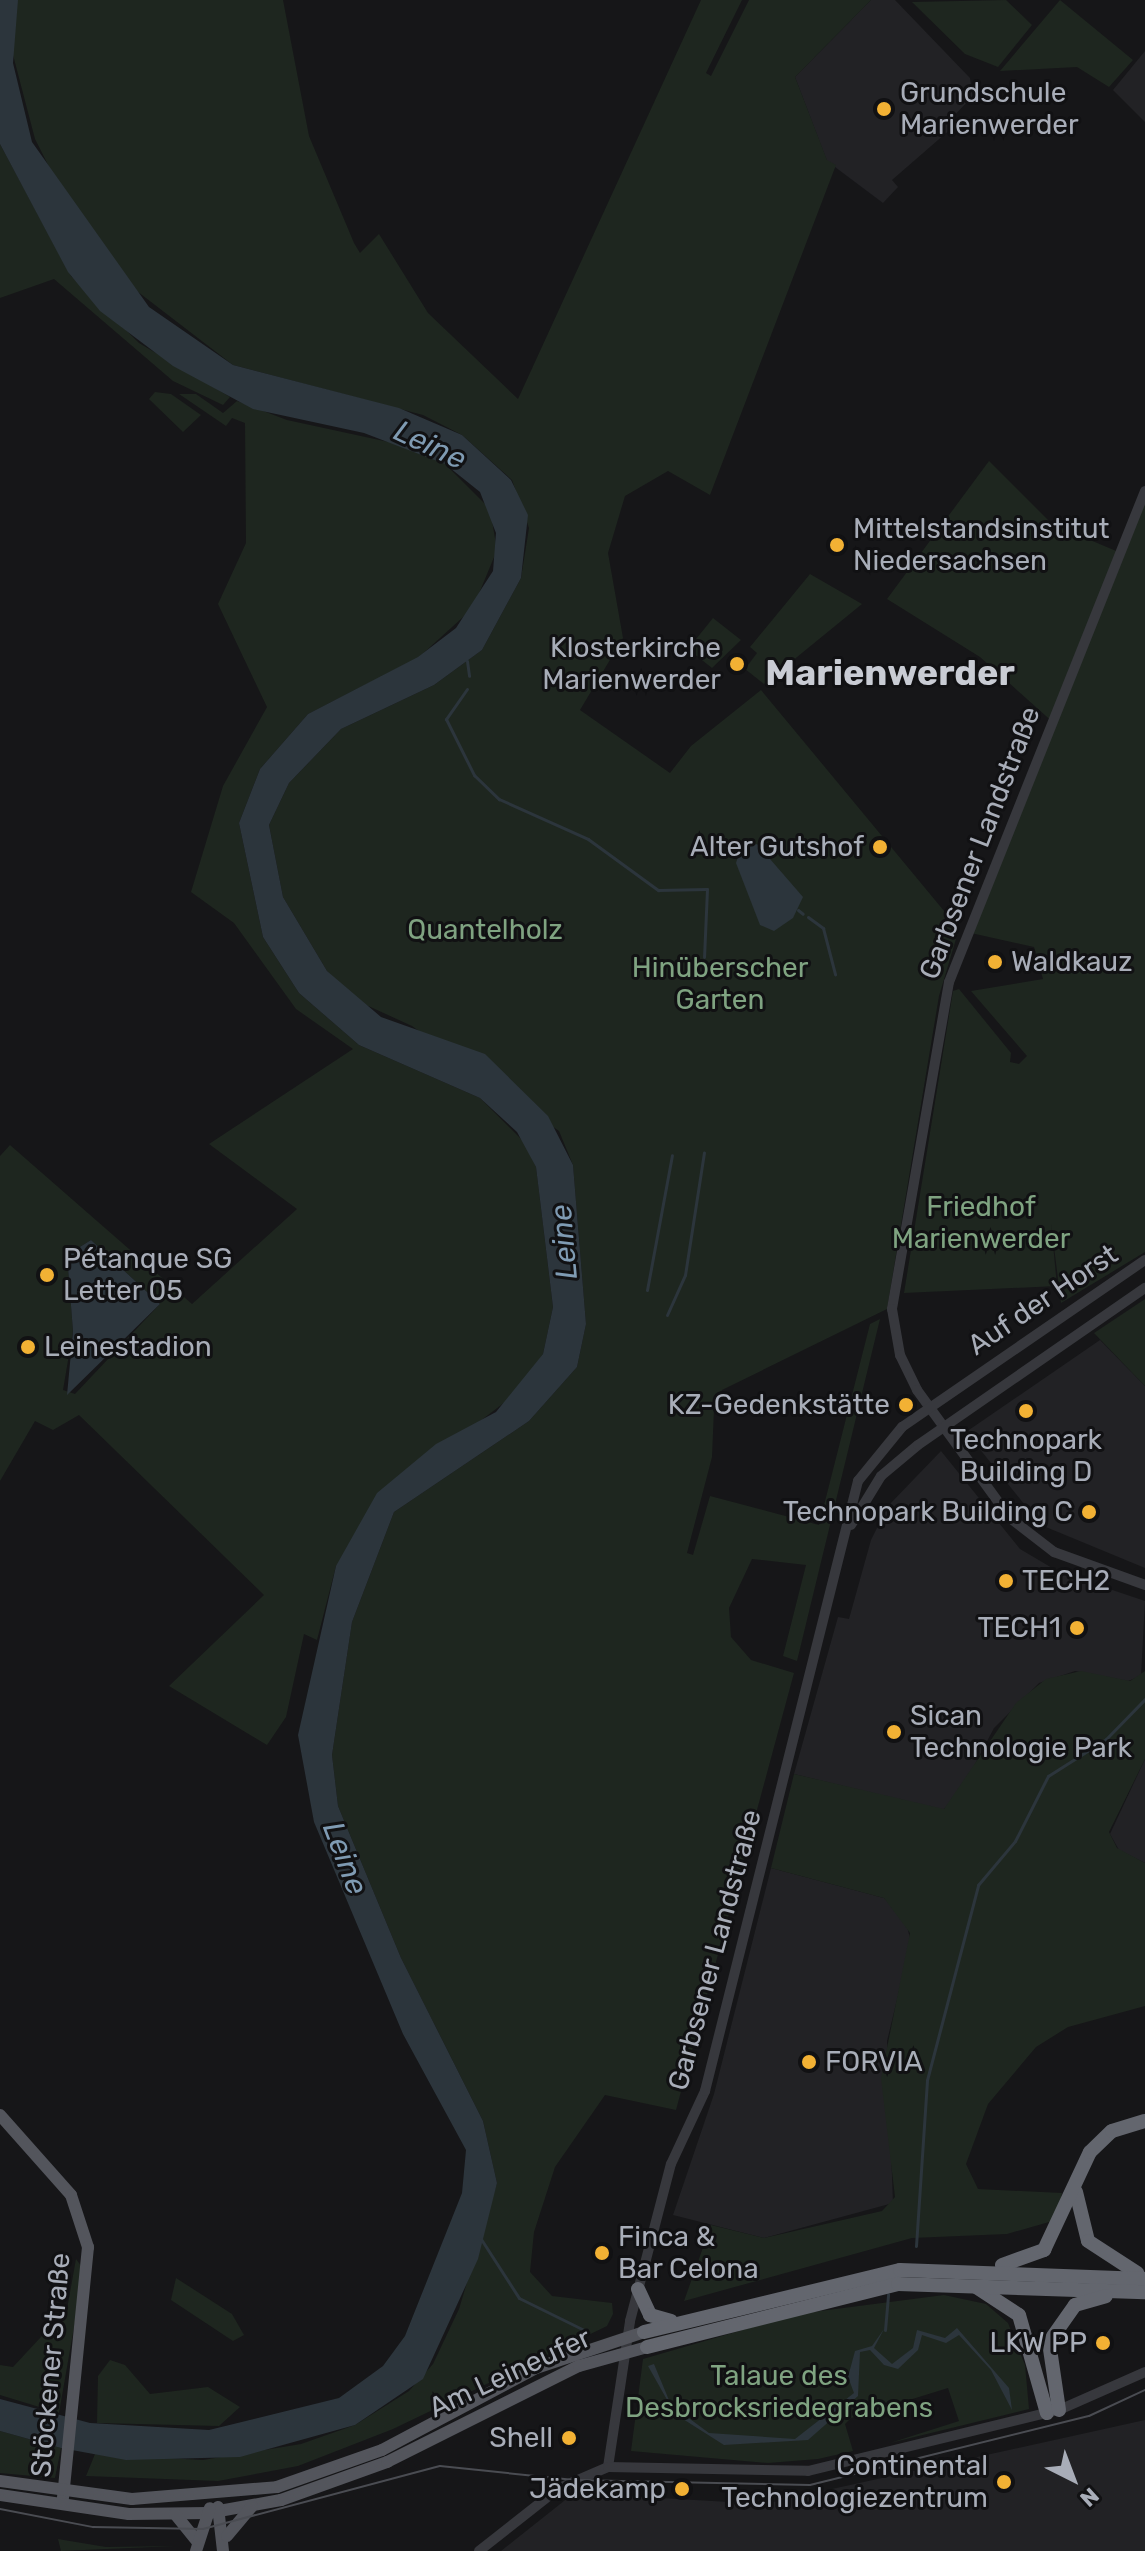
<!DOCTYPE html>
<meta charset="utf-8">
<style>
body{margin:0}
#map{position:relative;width:1145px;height:2551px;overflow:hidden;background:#161618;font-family:Rubik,sans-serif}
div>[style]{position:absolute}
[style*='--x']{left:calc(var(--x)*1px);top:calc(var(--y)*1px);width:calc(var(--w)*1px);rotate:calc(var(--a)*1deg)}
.built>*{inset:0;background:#222225}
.green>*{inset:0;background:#1e261f}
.water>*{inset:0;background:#2c353c}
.stream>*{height:3px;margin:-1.5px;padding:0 1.5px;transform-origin:1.5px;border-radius:1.5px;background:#2c353c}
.minor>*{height:10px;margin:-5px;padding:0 5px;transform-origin:5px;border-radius:5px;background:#37383d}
.major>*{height:12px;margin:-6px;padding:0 6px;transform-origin:6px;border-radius:6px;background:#53555c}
.highway>*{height:14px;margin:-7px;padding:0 7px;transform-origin:7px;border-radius:7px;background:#63666e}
.tram>*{height:2px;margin:-1px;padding:0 1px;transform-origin:1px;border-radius:1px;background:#4a4c52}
.dots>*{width:22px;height:22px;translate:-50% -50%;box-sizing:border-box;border:4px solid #111113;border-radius:50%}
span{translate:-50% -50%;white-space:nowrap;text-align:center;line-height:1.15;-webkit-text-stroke:6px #111113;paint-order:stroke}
.poi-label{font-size:28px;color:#a8adb8}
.left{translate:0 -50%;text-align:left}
.right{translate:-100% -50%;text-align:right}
.street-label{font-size:28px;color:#a8adb8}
.park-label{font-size:28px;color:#7fa381}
.water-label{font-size:30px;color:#7f9bb3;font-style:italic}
.district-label{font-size:36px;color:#c9ccd4;font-weight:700}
.north{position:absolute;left:1033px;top:2439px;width:80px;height:80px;-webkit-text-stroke:6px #111113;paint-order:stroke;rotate:138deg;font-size:22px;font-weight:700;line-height:32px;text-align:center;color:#a8adb8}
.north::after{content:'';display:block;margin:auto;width:28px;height:36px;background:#a8adb8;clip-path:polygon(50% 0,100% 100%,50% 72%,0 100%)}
</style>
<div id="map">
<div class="built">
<div style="clip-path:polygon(871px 0,895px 0,970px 78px,973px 96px,948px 122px,953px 127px,892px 180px,898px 187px,883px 203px,827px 161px,795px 77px)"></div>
<div style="clip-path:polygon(1145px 51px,1145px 122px,1113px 90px)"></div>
<div style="clip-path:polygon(1100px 1340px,1145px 1386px,1145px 1568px,1041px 1525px,966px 1432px)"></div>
<div style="clip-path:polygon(941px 1451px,1020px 1549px,1059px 1572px,1145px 1601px,1141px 1676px,1128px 1681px,1075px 1671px,1039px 1683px,994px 1728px,955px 1802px,942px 1810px,794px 1774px,838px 1617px,849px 1619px,871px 1540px,888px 1506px)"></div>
<div style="clip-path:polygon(1145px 1759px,1145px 1863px,1119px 1850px,1110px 1834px)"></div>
<div style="clip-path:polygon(771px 1868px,884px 1898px,905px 1919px,911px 1942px,887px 2041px,893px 2203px,764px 2238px,673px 2215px,714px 2094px)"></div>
<div style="clip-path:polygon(1145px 2420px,1145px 2551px,501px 2551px,574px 2493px,764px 2504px)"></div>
</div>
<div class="green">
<div style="clip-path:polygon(17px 0,283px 0,309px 136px,354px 243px,360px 253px,379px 234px,428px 313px,518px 399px,701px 0,742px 0,706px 73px,711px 76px,749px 0,871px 0,795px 77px,827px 160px,836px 165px,710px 495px,668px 471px,625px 496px,608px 553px,623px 638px,580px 710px,670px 773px,691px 746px,761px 690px,959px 929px,939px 996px,887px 1309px,722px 1390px,714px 1409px,712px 1457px,687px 1553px,693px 1555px,710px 1496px,819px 1525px,870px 1324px,880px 1319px,797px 1661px,783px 1656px,806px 1565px,752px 1559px,729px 1608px,731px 1637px,751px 1660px,794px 1673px,676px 2110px,605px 2095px,555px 2167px,534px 2232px,530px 2272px,552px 2296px,612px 2303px,613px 2314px,607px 2326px,393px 2429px,298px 2466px,218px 2481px,86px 2476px,95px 2454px,203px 2460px,301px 2444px,355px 2425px,409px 2391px,433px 2364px,459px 2309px,497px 2183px,483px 2121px,401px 1958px,338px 1806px,332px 1755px,352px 1622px,394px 1512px,529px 1421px,577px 1367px,586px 1324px,573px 1165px,559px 1131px,412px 1026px,353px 999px,327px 971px,283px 897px,269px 825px,289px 783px,341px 729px,434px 685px,482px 650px,521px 578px,529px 528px,512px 480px,462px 435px,423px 415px,233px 365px,129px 285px,72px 212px,35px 139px,12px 51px)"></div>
<div style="clip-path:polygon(1006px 0,1032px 25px,998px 67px,965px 54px,912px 2px)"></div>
<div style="clip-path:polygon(1060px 0,1133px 60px,1109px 87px,1077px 67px,1000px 71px)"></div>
<div style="clip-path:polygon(0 144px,71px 276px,139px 343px,230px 397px,223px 405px,173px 381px,54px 279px,0 298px)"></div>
<div style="clip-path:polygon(155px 392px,171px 394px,201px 415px,183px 432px,149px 399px)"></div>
<div style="clip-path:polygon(evenodd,179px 394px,196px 394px,223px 413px,237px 401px,287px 420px,407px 446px,445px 464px,490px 509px,497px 550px,473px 608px,418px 658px,308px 714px,260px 769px,239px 823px,263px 937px,299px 993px,359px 1045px,480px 1098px,525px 1143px,536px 1167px,553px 1307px,543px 1354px,517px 1393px,471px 1428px,336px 1566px,317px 1640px,304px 1634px,286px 1717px,267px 1745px,169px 1686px,264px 1595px,79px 1415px,53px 1430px,35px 1421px,0 1481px,0 1156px,10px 1145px,192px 1304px,297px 1209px,209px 1144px,353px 1049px,296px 1009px,234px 923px,191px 892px,223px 786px,267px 707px,218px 604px,246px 543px,245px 423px,232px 418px,226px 426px,179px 394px,91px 1240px,160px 1304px,75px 1394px,63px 1390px,73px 1331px,67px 1255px,91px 1240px)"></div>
<div style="clip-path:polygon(989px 461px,1052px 524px,1121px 553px,1145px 496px,1145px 1252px,1061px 1303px,1051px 1223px,1057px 1286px,904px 1293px,953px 991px,959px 989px,1011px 1053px,1010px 1062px,1019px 1064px,1027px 1056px,971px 991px,1043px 979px,1034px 947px,971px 933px,1056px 725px,980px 657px,887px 599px)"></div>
<div style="clip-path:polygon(810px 574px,862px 604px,764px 684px,745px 669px,757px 653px,750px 647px)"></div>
<div style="clip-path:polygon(713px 618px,741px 640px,712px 668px,688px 649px)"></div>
<div style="clip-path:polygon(1145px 1299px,1145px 1386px,1094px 1333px)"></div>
<div style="clip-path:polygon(1081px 1671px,1130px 1681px,1145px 1671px,1145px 1759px,1109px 1832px,1117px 1848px,1145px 1863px,1145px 2006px,1068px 2027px,1036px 2047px,988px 2104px,966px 2164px,978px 2189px,1062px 2193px,1056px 2220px,1007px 2234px,912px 2238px,684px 2301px,711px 2225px,764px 2238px,882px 2211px,895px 2197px,881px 2078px,910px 1933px,884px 1898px,771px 1868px,794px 1774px,944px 1809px,1016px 1703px,1046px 1679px)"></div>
<div style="clip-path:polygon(76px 2259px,84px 2270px,59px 2413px,0 2395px,0 2365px,13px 2367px,67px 2309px)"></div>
<div style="clip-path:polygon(176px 2278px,232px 2314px,244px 2335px,233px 2341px,171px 2300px)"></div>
<div style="clip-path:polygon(944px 2295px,986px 2304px,1008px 2323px,1025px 2365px,1029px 2409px,890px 2443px,959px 2421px,948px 2388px,851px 2418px,845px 2424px,853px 2451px,818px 2459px,768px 2463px,631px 2451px,643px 2359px,797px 2314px)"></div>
<div style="clip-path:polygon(110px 2360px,125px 2365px,150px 2394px,208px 2387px,240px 2407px,219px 2426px,97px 2423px,98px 2376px)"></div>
<div style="clip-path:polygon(0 2431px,61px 2448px,55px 2478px,0 2473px)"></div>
<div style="clip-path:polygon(58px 2539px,106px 2547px,176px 2546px,61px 2551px)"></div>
</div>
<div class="water">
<div style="clip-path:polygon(0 0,18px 0,13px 63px,32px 142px,149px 307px,233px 365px,399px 408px,462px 435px,511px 480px,528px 515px,521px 578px,482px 650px,434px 685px,341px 729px,289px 783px,269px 825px,283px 897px,327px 971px,381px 1017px,485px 1054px,548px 1116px,573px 1165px,586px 1324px,577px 1367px,529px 1421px,394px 1512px,352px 1622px,332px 1755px,338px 1806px,401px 1958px,483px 2121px,497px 2183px,478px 2259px,423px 2379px,355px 2425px,240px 2457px,126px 2460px,61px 2448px,0 2431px,0 2399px,90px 2423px,209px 2430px,339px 2398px,383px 2366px,405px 2336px,462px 2193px,466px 2150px,403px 2034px,314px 1822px,298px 1735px,336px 1566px,377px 1493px,436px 1444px,496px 1412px,543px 1354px,553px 1307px,536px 1167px,517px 1132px,480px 1098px,359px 1045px,299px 993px,263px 937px,239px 823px,260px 769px,308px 714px,418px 657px,456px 628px,493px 571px,496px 533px,480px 492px,445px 464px,364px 433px,253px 409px,173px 366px,100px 311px,68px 272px,0 144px)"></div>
<div style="clip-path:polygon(757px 844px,803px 897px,793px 918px,774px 931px,760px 925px,736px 863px,740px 850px)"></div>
<div style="clip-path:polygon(91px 1240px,160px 1304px,67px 1395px,73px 1331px,67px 1255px)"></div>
<div style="clip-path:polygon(957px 2328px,1009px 2388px,1012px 2410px,991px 2370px,959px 2335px,946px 2343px,922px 2335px,918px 2350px,898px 2369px,884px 2365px,870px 2350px,860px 2352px,858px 2396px,808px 2440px,724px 2445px,675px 2414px,648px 2366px,654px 2364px,671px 2405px,709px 2433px,795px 2439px,854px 2393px,848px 2377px,855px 2351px,872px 2346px,884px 2329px,874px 2348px,892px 2364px,913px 2348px,917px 2330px,945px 2338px)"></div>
</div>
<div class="stream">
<div style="--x:467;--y:661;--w:15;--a:82"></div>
<div style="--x:467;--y:689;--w:37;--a:125"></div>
<div style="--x:446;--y:719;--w:63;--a:63.4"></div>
<div style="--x:474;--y:775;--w:35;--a:44"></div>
<div style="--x:499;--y:799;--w:98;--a:24.2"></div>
<div style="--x:588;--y:839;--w:87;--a:36.1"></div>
<div style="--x:658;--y:890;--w:49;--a:-1.2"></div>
<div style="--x:707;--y:889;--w:68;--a:92.5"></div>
<div style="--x:798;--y:910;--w:6;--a:39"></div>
<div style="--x:808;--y:917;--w:19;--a:36"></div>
<div style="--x:823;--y:928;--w:48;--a:75.4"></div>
<div style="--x:647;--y:1290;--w:137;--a:-79.5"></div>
<div style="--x:667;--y:1315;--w:44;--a:-65.8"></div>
<div style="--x:685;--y:1275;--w:124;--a:-81.2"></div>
<div style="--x:481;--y:2239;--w:70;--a:57.2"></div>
<div style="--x:519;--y:2298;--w:77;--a:26.2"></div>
<div style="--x:916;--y:2246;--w:166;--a:-86.2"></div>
<div style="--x:927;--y:2080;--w:202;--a:-75.3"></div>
<div style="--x:978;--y:1885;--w:57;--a:-49.9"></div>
<div style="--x:1015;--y:1841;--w:73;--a:-63.1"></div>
<div style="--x:1048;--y:1776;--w:69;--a:-32.5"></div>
<div style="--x:1106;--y:1739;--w:56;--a:-45.7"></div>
<div style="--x:885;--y:2330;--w:36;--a:-85"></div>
</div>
<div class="minor">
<div style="--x:1145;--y:491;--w:529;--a:111.76"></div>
<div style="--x:949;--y:982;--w:332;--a:99.9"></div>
<div style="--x:892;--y:1309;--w:47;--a:80.1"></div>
<div style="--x:900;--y:1355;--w:39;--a:64"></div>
<div style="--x:917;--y:1390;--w:158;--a:54"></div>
<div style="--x:1010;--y:1518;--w:56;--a:37.7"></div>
<div style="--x:1054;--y:1552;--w:97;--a:19.9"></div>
<div style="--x:851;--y:1525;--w:57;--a:-58.5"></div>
<div style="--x:881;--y:1476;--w:48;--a:-40"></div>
<div style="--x:918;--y:1445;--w:276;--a:-34.7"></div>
<div style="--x:608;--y:2467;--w:148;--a:-81.4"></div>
<div style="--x:630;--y:2321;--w:162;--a:-75.4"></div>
<div style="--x:671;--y:2164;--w:81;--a:-65"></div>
<div style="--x:705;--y:2091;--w:629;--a:-75.92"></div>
<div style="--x:858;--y:1481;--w:70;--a:-50.8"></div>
<div style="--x:902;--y:1427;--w:295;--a:-34.5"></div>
<div style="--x:479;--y:2551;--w:102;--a:-38.2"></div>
<div style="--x:559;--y:2488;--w:53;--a:-23.2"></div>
<div style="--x:608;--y:2467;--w:200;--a:1.1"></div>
<div style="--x:808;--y:2471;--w:258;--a:-13.7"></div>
<div style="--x:1059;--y:2410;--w:94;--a:-23.8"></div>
</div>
<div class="major">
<div style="--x:0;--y:2115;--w:107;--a:48.4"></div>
<div style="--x:71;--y:2195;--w:55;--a:71.9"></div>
<div style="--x:88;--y:2247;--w:253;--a:95.7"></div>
<div style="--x:0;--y:2481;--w:133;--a:7.8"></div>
<div style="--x:132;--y:2499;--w:145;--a:-4.7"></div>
<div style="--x:277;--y:2487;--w:111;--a:-19.4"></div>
<div style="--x:382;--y:2450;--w:174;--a:-28"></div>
<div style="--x:536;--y:2368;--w:114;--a:-18.4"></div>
<div style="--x:0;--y:2495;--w:130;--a:8.4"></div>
<div style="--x:129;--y:2514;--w:79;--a:-0.7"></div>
<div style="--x:208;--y:2513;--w:74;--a:-10.1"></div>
<div style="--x:281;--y:2500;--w:113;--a:-19.7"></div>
<div style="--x:387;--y:2462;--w:215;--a:-26.6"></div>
<div style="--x:579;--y:2366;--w:71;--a:-15.6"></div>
<div style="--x:218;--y:2507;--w:44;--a:83.5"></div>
<div style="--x:175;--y:2514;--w:36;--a:51"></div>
<div style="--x:227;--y:2536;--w:39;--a:-50"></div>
<div style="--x:196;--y:2551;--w:45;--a:-72"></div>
</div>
<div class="highway">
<div style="--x:1076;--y:2192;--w:50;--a:76.2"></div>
<div style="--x:1088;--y:2241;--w:59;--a:33.1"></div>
<div style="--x:1002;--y:2265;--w:45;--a:-19.7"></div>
<div style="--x:1044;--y:2250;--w:108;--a:-64.9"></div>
<div style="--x:1090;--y:2152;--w:30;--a:-44"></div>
<div style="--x:1112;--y:2131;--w:34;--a:-17"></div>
<div style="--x:976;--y:2287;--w:51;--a:33.1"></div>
<div style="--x:1019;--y:2315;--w:102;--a:74.1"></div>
<div style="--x:638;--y:2289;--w:29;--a:65"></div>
<div style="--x:650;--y:2315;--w:22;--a:16"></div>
<div style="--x:644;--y:2332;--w:263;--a:-13.6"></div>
<div style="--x:900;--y:2270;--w:245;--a:2.1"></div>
<div style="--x:647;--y:2347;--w:259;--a:-14.1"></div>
<div style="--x:898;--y:2284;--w:247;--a:1.9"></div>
<div style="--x:1059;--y:2410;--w:69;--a:-98.4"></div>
<div style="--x:1049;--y:2342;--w:45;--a:-54.9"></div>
<div style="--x:1075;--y:2305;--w:32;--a:-16"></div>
</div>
<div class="tram">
<div style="--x:0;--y:2509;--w:95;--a:11"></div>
<div style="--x:93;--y:2527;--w:110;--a:1"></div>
<div style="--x:203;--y:2529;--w:245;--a:-14.9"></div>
<div style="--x:440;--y:2466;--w:135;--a:6"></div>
<div style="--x:574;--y:2480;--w:236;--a:1.2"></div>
<div style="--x:810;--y:2485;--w:287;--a:-13.9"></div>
<div style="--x:1089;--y:2416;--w:62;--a:-24.9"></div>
</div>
<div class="dots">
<div style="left:884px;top:109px;background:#f2b134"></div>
<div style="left:837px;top:545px;background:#f2b134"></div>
<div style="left:737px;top:664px;background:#f2b134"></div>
<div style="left:880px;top:847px;background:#f2b134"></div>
<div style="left:995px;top:962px;background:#f2b134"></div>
<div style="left:47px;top:1275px;background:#f2b134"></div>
<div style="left:28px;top:1347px;background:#f2b134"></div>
<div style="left:906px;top:1405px;background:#f2b134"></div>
<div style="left:1026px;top:1411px;background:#f2b134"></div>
<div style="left:1089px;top:1512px;background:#f2b134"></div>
<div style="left:1006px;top:1581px;background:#f2b134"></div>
<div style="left:1077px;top:1628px;background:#f2b134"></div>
<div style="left:894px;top:1732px;background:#f2b134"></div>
<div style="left:809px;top:2062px;background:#f2b134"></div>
<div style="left:602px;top:2253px;background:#f2b134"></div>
<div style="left:1103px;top:2343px;background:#f2b134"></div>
<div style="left:569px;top:2438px;background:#f2b134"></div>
<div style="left:1004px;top:2482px;background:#f2b134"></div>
<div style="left:682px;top:2489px;background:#f2b134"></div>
</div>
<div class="poi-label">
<span class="left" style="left:900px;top:109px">Grundschule<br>Marienwerder</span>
<span class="left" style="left:853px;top:545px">Mittelstandsinstitut<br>Niedersachsen</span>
<span class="right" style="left:721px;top:664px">Klosterkirche<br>Marienwerder</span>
<span class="right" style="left:864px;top:847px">Alter Gutshof</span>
<span class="left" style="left:1011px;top:962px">Waldkauz</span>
<span class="left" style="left:63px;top:1275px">Pétanque SG<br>Letter 05</span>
<span class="left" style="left:44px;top:1347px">Leinestadion</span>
<span class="right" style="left:890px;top:1405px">KZ-Gedenkstätte</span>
<span style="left:1026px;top:1456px">Technopark<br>Building D</span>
<span class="right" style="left:1073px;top:1512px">Technopark Building C</span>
<span class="left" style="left:1022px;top:1581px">TECH2</span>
<span class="right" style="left:1061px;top:1628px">TECH1</span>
<span class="left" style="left:910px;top:1732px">Sican<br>Technologie Park</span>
<span class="left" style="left:825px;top:2062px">FORVIA</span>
<span class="left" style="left:618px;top:2253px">Finca &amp;<br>Bar Celona</span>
<span class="right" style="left:1087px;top:2343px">LKW PP</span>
<span class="right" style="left:553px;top:2438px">Shell</span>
<span class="right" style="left:988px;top:2482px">Continental<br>Technologiezentrum</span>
<span class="right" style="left:666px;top:2489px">Jädekamp</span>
</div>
<div class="street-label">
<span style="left:980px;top:843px;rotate:-69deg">Garbsener Landstraße</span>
<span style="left:1043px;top:1300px;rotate:-34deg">Auf der Horst</span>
<span style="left:715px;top:1950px;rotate:-75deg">Garbsener Landstraße</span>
<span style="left:51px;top:2365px;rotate:-85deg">Stöckener Straße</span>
<span style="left:510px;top:2373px;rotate:-25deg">Am Leineufer</span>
</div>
<div class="park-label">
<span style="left:485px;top:930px">Quantelholz</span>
<span style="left:720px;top:984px">Hinüberscher<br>Garten</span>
<span style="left:981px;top:1223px">Friedhof<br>Marienwerder</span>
<span style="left:779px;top:2392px">Talaue des<br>Desbrocksriedegrabens</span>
</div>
<div class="water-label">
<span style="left:430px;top:445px;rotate:25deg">Leine</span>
<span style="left:564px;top:1242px;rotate:-95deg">Leine</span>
<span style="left:345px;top:1858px;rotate:69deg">Leine</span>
</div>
<div class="district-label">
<span style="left:890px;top:673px">Marienwerder</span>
</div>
<div class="north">N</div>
</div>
